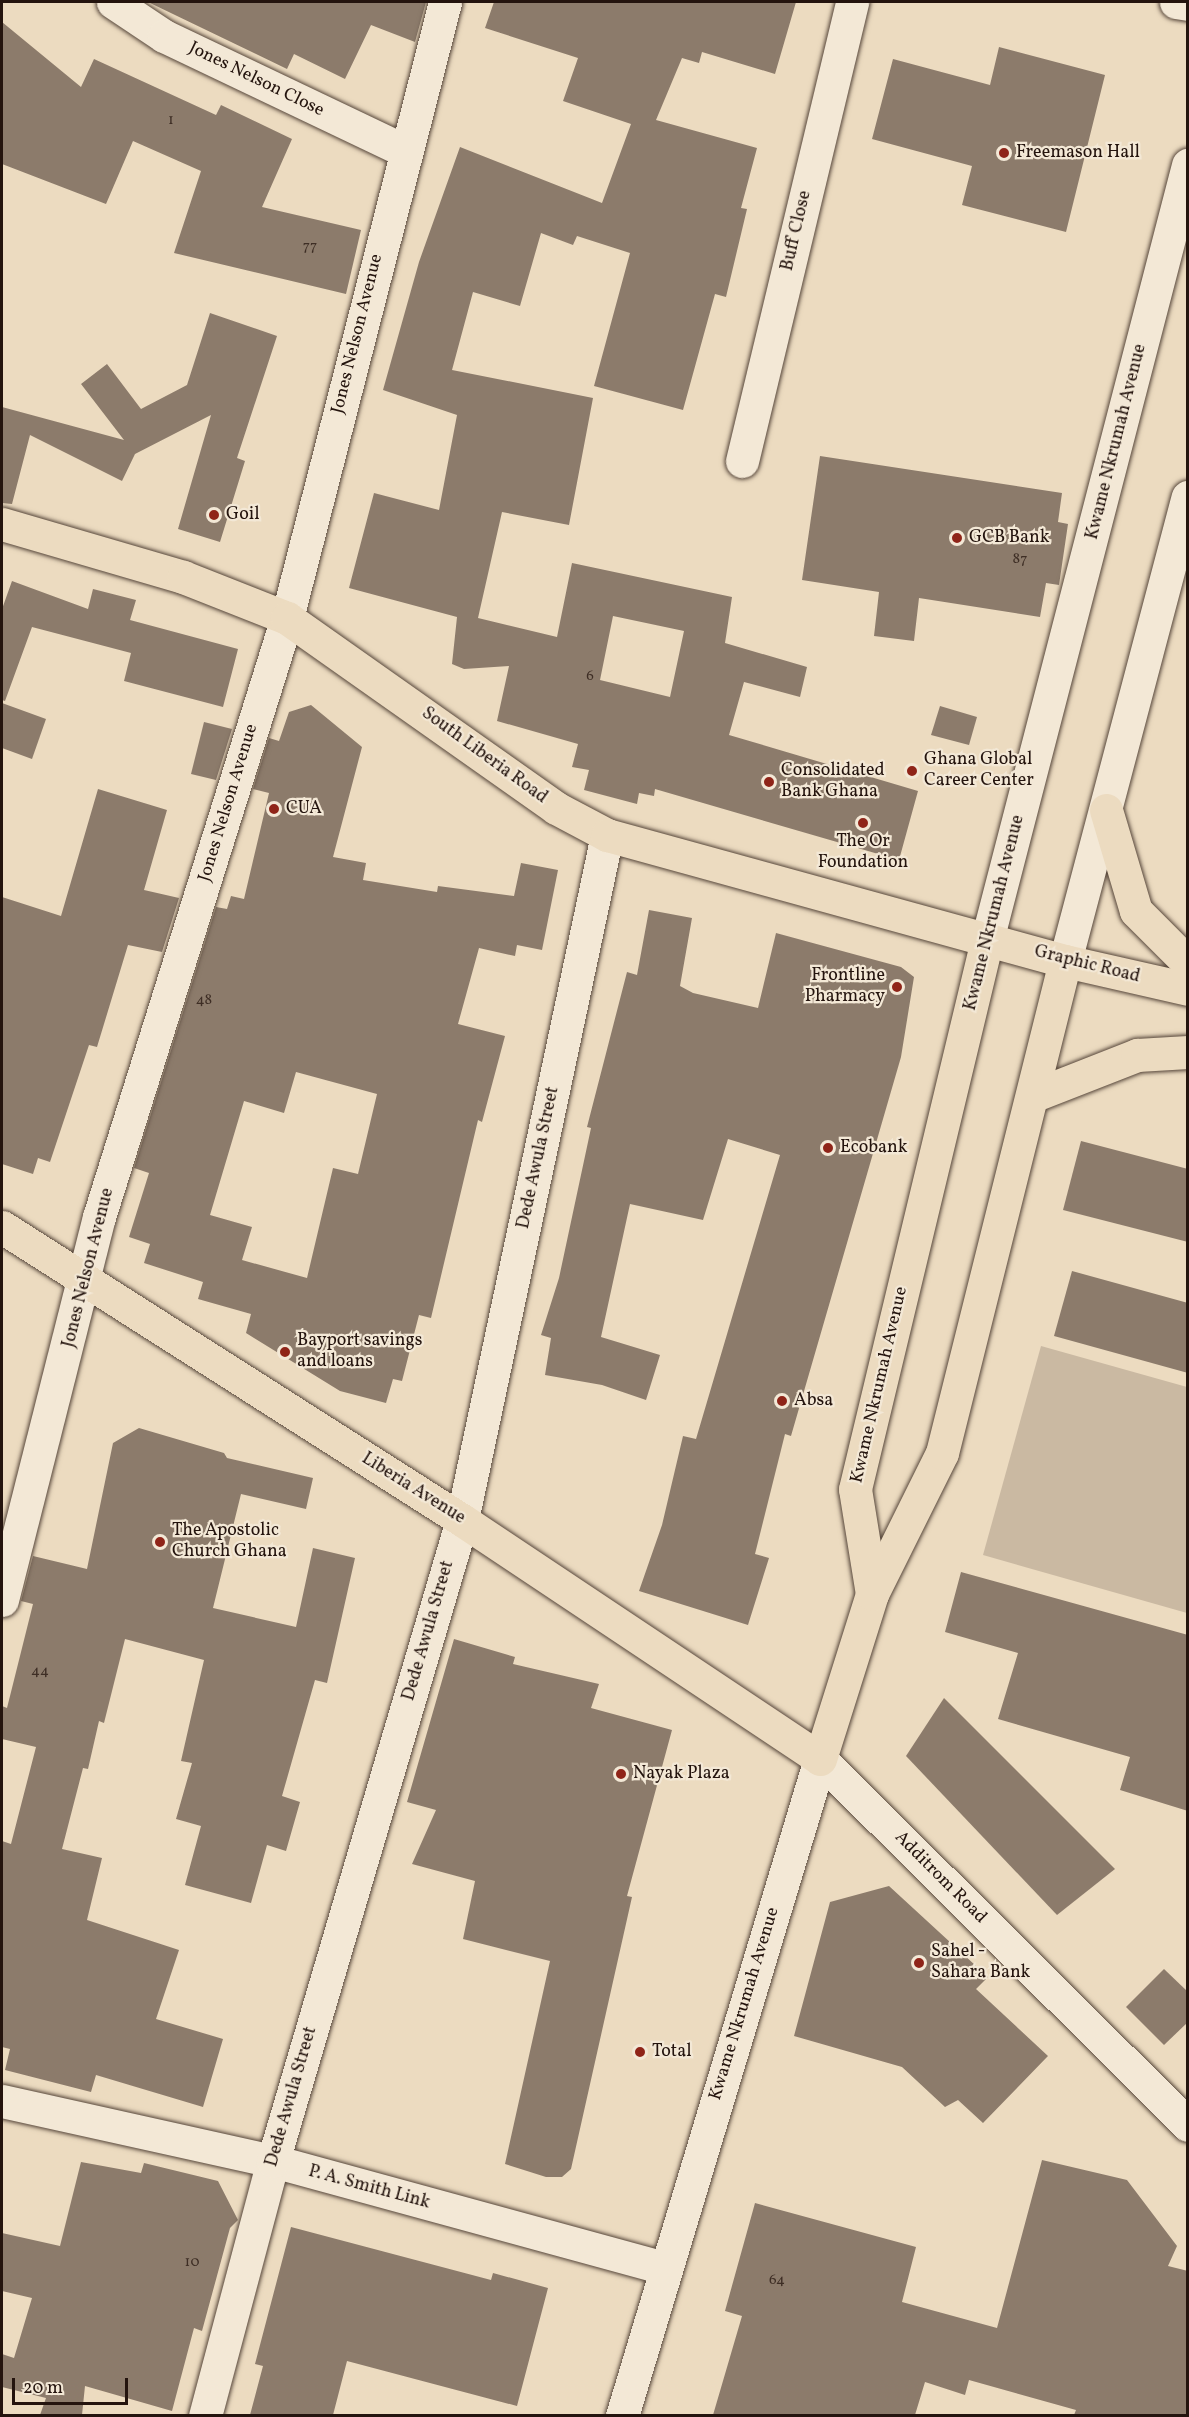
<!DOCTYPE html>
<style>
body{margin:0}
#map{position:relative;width:1189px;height:2417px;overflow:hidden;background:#ecdbc0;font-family:Vollkorn,serif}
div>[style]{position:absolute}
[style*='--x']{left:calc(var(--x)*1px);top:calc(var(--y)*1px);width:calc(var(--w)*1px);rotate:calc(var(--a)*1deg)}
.green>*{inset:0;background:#cab9a2}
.building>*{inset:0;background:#8c7b6b}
.roads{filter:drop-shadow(0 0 2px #56463a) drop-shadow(0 0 2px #56463a)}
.street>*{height:33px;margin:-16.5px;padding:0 16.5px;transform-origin:16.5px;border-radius:16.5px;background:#f3e8d6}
.secondary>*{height:33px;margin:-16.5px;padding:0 16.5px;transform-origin:16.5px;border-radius:16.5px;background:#f3e8d6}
.primary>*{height:33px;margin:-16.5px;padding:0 16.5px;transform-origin:16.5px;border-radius:16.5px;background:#ecdbc0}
.dots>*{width:16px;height:16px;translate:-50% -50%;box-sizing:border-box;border:3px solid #f3e8d6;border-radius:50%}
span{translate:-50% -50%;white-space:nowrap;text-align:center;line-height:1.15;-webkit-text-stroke:4.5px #f3e8d6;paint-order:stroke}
.number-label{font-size:15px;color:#3e2e25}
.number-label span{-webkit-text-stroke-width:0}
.street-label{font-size:18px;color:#24140e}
.poi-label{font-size:18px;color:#24140e}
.left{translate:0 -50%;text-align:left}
.right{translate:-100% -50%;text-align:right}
.frame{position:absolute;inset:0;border:3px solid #24140e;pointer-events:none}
.scale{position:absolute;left:12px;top:2378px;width:116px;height:27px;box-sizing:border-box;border:3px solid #24140e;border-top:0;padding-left:8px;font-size:18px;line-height:21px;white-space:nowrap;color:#24140e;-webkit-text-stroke:4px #f3e8d6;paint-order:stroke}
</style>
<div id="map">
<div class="green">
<div style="clip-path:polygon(1041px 1346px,1187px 1387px,1187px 1613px,983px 1555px)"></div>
</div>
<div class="building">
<div style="clip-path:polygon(148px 2px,426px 2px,415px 42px,371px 25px,345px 79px,294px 54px,287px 69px)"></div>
<div style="clip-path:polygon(evenodd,494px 2px,796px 2px,775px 74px,702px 52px,699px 63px,682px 58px,656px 120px,757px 148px,741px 208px,747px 209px,726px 297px,715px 294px,683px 410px,594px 386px,630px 253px,577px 236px,573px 245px,541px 233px,520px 306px,473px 292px,452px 370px,593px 398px,569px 525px,502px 512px,478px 618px,557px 637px,572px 563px,732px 597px,725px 643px,807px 667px,800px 697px,744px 682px,729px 735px,918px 791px,899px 860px,655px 789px,654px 796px,639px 793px,637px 804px,584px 790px,589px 770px,572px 767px,578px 744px,497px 721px,509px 666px,464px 669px,452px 664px,457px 617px,349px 588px,374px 493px,439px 510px,457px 415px,383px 390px,419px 262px,460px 147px,602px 203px,631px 124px,563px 101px,578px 58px,485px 28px,494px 2px,613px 616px,684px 631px,670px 697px,600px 680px,613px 616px)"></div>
<div style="clip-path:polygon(2px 22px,81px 87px,94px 59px,216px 115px,221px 105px,292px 139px,262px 207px,361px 230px,346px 294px,174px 253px,201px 171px,133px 141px,106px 204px,2px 164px)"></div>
<div style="clip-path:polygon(999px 47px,1105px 75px,1066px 232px,962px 205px,972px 166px,872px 139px,893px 59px,990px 85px)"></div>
<div style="clip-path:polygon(210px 313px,277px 336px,237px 458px,245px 461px,220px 542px,178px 529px,211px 415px,135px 454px,122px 481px,30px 435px,12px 504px,2px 503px,2px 407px,124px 440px,81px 384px,107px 364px,141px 409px,187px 385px)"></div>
<div style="clip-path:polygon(820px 456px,1062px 493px,1058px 522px,1068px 524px,1059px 585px,1046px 583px,1040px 617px,919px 598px,914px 641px,874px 636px,879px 592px,802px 580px)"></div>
<div style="clip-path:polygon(12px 581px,88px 609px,93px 589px,136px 600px,130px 620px,238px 649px,223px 707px,124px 681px,131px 653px,32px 627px,5px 701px,2px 700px,2px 609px)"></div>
<div style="clip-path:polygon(2px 703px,46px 719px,32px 759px,2px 748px)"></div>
<div style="clip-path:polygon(evenodd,311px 705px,362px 747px,333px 857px,366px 863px,363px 880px,437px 892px,438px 886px,514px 896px,521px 863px,558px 870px,542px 950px,517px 945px,515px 956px,479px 948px,458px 1024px,505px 1036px,482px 1122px,478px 1120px,431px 1318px,419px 1315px,402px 1381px,393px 1379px,386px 1403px,340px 1391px,246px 1333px,251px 1314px,198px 1299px,203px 1282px,144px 1263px,150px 1244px,129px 1237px,149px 1173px,134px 1168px,216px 907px,227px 909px,231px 896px,244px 899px,269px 793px,253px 789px,269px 738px,279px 741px,289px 712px,311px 705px,296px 1072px,377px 1094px,358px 1174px,333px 1168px,307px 1278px,242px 1260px,252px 1227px,210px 1215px,244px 1101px,284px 1113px,296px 1072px)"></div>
<div style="clip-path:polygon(940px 706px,977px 717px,969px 745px,931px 735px)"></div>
<div style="clip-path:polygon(204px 722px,232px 729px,216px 780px,191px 774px)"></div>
<div style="clip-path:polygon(98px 789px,167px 810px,144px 890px,179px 898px,162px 952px,128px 945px,97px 1047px,89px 1045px,50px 1162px,38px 1158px,33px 1174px,2px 1164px,2px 897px,61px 916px)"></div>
<div style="clip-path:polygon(649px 910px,692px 918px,680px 986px,693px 993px,758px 1008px,776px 933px,901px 967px,914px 977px,901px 1057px,791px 1436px,785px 1434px,755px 1554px,769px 1558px,748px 1625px,639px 1591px,662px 1525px,683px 1436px,696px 1439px,780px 1155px,728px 1139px,703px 1220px,630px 1204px,601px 1337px,660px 1355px,646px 1400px,602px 1385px,545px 1375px,551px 1338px,541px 1335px,559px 1278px,591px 1128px,587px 1127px,627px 972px,637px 975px)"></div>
<div style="clip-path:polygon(1081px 1141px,1188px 1169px,1188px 1242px,1063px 1210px)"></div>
<div style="clip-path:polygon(1072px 1271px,1188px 1303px,1188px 1373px,1054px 1336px)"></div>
<div style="clip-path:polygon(139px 1428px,224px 1453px,227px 1458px,313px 1478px,306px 1509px,241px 1494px,213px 1608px,296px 1627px,313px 1548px,355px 1558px,327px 1683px,315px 1680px,282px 1796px,300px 1802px,286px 1851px,267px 1845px,251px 1903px,185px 1885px,201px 1826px,176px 1819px,192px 1763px,181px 1761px,204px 1660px,125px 1639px,104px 1723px,99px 1721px,88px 1769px,83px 1768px,62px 1849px,102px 1858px,87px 1920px,179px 1950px,156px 2019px,223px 2039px,203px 2107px,96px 2075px,91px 2092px,5px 2070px,10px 2049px,2px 2047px,2px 1841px,11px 1844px,36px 1747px,2px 1739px,2px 1706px,7px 1708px,33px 1604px,21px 1601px,33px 1556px,87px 1569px,113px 1443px)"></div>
<div style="clip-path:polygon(961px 1572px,1188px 1635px,1188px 1811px,1120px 1790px,1130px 1757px,998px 1719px,1018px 1653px,945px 1632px)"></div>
<div style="clip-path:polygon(454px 1639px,515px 1657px,513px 1664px,599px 1684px,591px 1708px,672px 1730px,627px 1896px,632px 1897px,571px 2169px,562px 2177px,546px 2177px,505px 2164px,550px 1961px,463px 1939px,475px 1881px,412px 1864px,436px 1810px,407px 1802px)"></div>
<div style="clip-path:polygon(944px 1698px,1115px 1869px,1057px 1915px,906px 1756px)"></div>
<div style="clip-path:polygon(889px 1886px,988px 1977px,976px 1989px,1048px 2056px,983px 2123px,958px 2100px,945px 2107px,902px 2067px,794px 2036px,830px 1902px)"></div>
<div style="clip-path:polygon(1164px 1969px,1188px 1992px,1188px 2022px,1164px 2045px,1126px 2007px)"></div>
<div style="clip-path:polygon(1042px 2160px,1127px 2180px,1177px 2246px,1168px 2266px,1188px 2271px,1188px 2415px,1074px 2415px,1076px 2410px,969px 2380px,965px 2395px,925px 2382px,915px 2415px,713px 2415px,742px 2316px,725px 2311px,755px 2203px,916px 2247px,902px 2302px,997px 2328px)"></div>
<div style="clip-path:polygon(81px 2162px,141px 2173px,144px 2163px,218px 2181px,238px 2220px,230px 2228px,202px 2331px,194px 2328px,172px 2411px,85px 2386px,82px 2415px,40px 2415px,46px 2398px,2px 2387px,2px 2354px,14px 2358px,32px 2298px,2px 2291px,2px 2233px,60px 2246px)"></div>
<div style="clip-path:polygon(291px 2227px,491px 2280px,493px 2273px,548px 2288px,517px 2406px,347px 2361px,333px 2415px,250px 2415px,263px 2366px,255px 2364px)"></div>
</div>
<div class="roads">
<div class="street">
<div style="--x:113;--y:2;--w:61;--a:33.7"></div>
<div style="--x:164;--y:36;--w:265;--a:25.5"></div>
<div style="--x:1176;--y:2;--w:12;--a:9"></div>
<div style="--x:742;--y:461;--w:472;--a:-76.5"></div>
<div style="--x:2;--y:1600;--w:395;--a:-75.8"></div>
<div style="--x:99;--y:1217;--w:628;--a:-72.58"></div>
<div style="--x:287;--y:618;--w:636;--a:-75.61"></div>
<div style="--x:2;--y:2101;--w:278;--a:12.5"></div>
<div style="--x:273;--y:2161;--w:404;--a:15.3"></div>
<div style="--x:205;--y:2416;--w:264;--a:-75.1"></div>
<div style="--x:273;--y:2161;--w:668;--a:-73.57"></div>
<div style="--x:462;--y:1520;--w:700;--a:-78.05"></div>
</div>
<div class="secondary">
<div style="--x:987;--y:940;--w:801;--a:-75.46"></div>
<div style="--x:1065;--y:961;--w:480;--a:-75.2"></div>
<div style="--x:622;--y:2416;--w:686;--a:-73.23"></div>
<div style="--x:820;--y:1759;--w:519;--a:44.84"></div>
</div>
<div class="primary">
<div style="--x:2;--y:524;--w:189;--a:16.3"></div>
<div style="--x:183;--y:577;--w:112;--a:21.5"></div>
<div style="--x:287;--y:618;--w:329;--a:35.2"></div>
<div style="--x:556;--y:808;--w:58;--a:27.9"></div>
<div style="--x:607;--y:835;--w:475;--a:15.4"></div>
<div style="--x:1065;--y:961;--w:126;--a:12.8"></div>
<div style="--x:1106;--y:810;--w:105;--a:73.5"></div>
<div style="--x:1136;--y:911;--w:74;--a:45"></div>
<div style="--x:1035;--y:1095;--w:110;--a:-21.4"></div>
<div style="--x:1137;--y:1055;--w:51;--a:-3.4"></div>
<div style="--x:2;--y:1227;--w:545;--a:32.5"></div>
<div style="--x:462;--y:1520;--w:430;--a:33.7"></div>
<div style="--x:820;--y:1759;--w:173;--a:-72.5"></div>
<div style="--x:872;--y:1594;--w:157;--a:-63.6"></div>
<div style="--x:942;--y:1453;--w:507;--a:-75.96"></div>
<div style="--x:872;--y:1594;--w:106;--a:-99.2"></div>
<div style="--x:855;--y:1489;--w:565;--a:-76.48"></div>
</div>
</div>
<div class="dots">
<div style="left:1004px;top:153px;background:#8f2418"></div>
<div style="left:214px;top:515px;background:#8f2418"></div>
<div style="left:957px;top:538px;background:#8f2418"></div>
<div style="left:912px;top:771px;background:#8f2418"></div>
<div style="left:769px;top:782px;background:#8f2418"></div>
<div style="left:274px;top:809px;background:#8f2418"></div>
<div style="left:863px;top:823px;background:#8f2418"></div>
<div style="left:897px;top:987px;background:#8f2418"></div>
<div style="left:828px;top:1148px;background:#8f2418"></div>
<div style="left:285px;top:1352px;background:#8f2418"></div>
<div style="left:782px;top:1401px;background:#8f2418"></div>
<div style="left:160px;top:1542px;background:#8f2418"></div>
<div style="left:621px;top:1774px;background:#8f2418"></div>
<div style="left:919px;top:1963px;background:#8f2418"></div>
<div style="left:640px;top:2052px;background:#8f2418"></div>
</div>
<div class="number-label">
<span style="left:171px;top:121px">1</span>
<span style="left:310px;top:247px">77</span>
<span style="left:1020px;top:560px">87</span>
<span style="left:590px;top:677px">6</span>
<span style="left:204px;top:1001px">48</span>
<span style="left:40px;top:1672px">44</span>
<span style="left:192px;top:2263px">10</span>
<span style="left:777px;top:2281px">64</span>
</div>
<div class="street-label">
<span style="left:256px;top:80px;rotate:26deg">Jones Nelson Close</span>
<span style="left:797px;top:231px;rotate:-77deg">Buff Close</span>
<span style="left:358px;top:334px;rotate:-76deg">Jones Nelson Avenue</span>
<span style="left:1117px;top:442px;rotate:-76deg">Kwame Nkrumah Avenue</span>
<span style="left:484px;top:756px;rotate:36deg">South Liberia Road</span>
<span style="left:229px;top:803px;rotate:-73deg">Jones Nelson Avenue</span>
<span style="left:995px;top:913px;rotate:-76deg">Kwame Nkrumah Avenue</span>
<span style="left:1087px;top:965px;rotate:14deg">Graphic Road</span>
<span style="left:539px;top:1158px;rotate:-78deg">Dede Awula Street</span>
<span style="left:89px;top:1268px;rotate:-76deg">Jones Nelson Avenue</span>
<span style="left:880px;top:1385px;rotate:-77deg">Kwame Nkrumah Avenue</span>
<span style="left:413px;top:1489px;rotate:32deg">Liberia Avenue</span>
<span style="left:429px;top:1631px;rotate:-74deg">Dede Awula Street</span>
<span style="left:940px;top:1878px;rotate:45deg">Additrom Road</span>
<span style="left:745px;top:2004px;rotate:-73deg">Kwame Nkrumah Avenue</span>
<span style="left:292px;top:2097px;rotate:-74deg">Dede Awula Street</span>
<span style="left:369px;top:2188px;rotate:15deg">P. A. Smith Link</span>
</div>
<div class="poi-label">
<span class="left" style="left:1016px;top:153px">Freemason Hall</span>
<span class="left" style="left:226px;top:515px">Goil</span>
<span class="left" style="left:969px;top:538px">GCB Bank</span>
<span class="left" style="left:924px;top:771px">Ghana Global<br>Career Center</span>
<span class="left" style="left:781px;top:782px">Consolidated<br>Bank Ghana</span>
<span class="left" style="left:286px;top:809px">CUA</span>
<span style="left:863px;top:853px">The Or<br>Foundation</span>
<span class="right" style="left:885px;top:987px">Frontline<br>Pharmacy</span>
<span class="left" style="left:840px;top:1148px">Ecobank</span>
<span class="left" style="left:297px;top:1352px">Bayport savings<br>and loans</span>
<span class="left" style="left:794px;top:1401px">Absa</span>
<span class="left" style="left:172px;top:1542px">The Apostolic<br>Church Ghana</span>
<span class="left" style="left:633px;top:1774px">Nayak Plaza</span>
<span class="left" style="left:931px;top:1963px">Sahel -<br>Sahara Bank</span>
<span class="left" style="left:652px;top:2052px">Total</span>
</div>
<div class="frame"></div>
<div class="scale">20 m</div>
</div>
